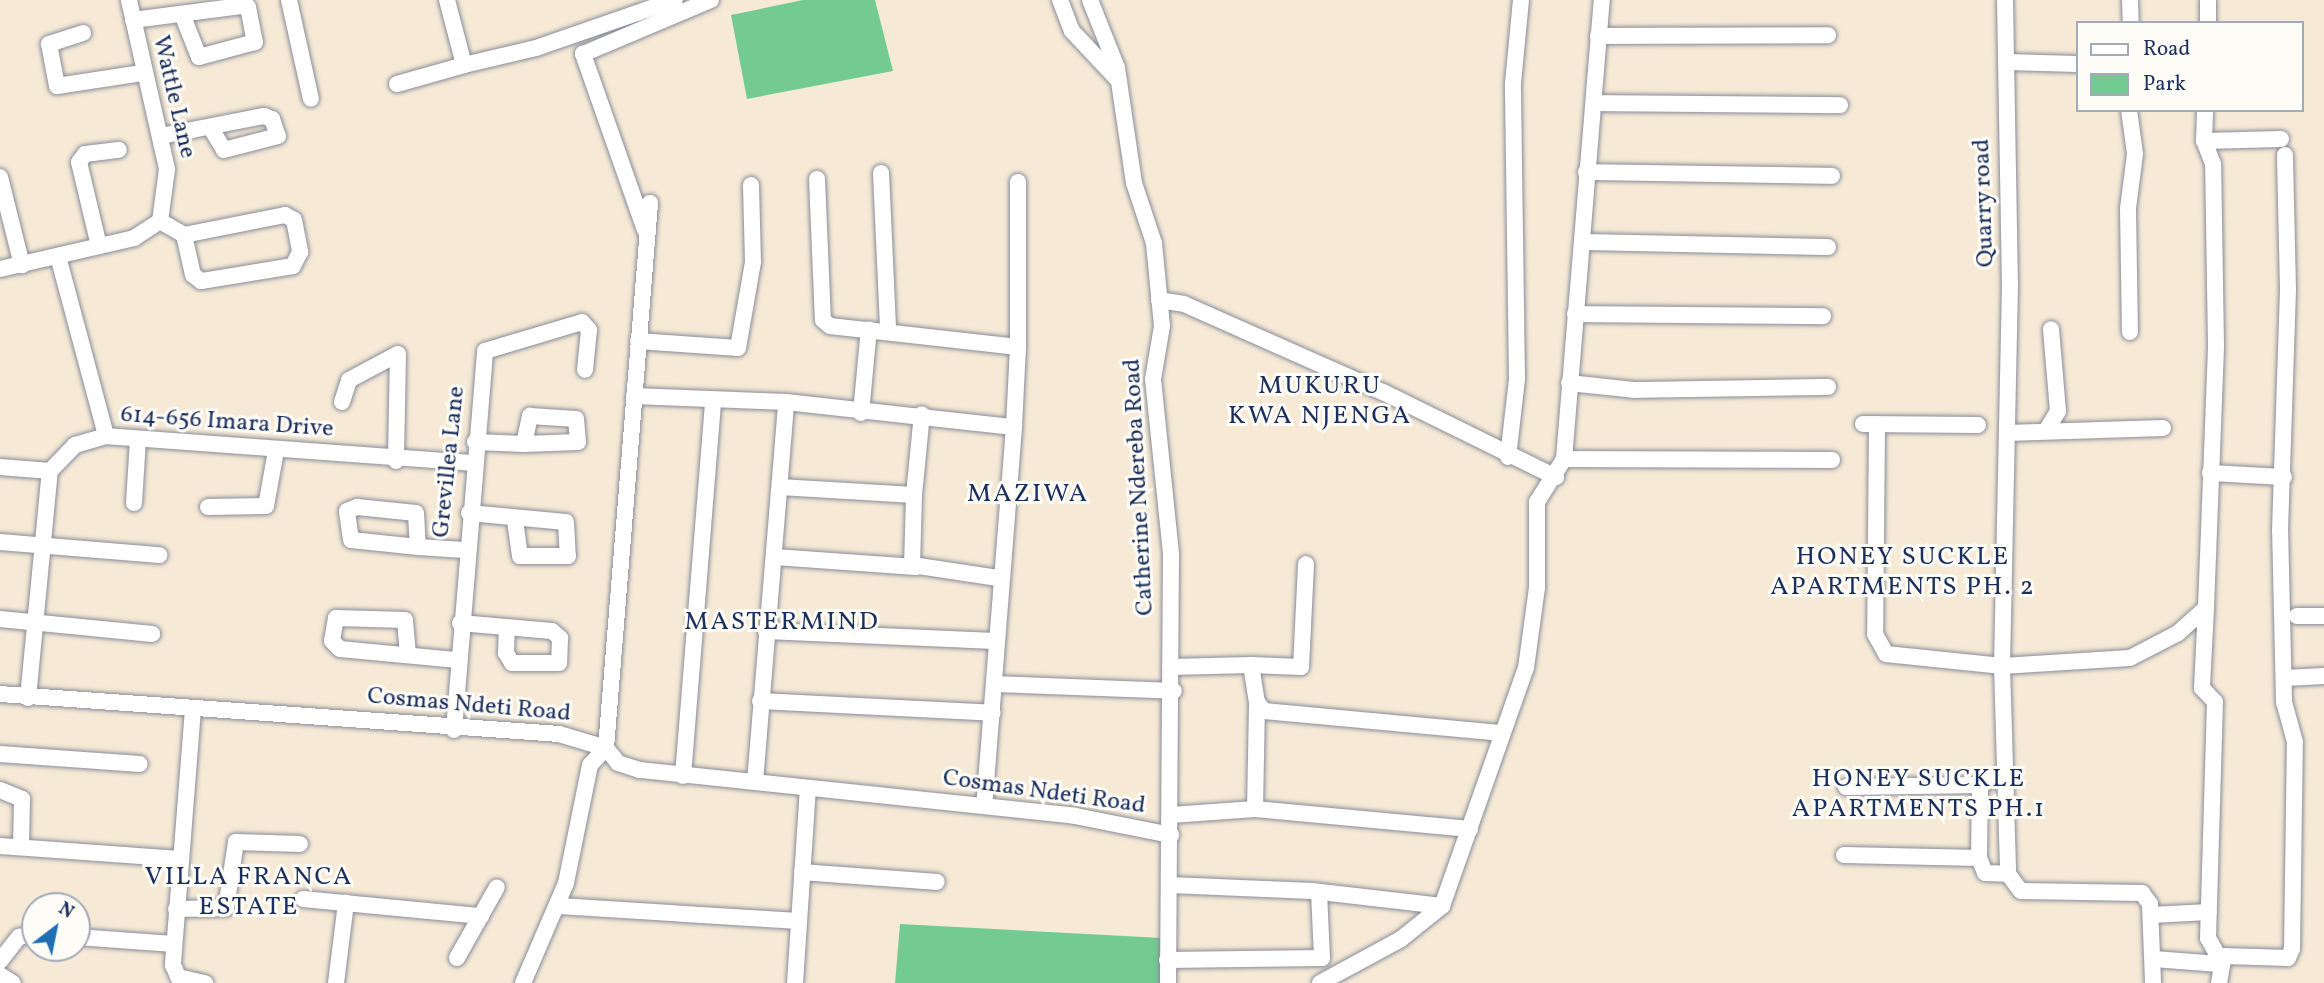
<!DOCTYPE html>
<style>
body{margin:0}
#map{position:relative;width:2324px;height:983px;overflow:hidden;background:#f6ead6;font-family:Vollkorn,serif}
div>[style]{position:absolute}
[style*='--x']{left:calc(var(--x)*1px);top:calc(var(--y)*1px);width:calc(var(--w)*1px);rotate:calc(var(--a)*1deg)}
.green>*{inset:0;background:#74cb91}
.roads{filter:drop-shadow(0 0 2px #888c9a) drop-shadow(0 0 2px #888c9a)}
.minor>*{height:16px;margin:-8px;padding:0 8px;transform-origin:8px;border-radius:8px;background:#fff}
span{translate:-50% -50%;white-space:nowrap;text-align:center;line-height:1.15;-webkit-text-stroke:6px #fdfcf7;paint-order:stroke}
.street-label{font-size:24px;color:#1b2f5e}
.neighbourhood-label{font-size:26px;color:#1b2f5e;letter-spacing:2px}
.legend{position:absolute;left:2076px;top:21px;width:228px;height:91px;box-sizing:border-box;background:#fdfcf7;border:2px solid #a3aaba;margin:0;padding:9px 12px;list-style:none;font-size:21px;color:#1b2f5e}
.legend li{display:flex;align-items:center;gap:14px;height:35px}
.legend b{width:35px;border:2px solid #a3aaba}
.north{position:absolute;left:21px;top:892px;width:70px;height:70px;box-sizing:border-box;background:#fdfcf7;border:2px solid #a3aaba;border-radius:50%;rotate:32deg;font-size:19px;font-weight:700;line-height:28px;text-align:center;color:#1b2f5e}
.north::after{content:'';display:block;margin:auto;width:24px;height:32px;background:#1f6fb2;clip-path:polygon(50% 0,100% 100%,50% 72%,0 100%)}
</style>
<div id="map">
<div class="green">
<div style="clip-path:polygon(803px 0,875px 0,893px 71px,747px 99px,731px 15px)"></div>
<div style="clip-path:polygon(900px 924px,1162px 938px,1163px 983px,895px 983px)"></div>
</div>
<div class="roads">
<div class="minor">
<div style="--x:289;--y:0;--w:101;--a:77.5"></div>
<div style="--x:447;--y:0;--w:67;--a:75.3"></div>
<div style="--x:464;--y:65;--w:74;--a:-13.3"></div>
<div style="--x:536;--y:48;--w:147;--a:-19.1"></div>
<div style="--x:1060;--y:0;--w:33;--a:69"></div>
<div style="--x:1072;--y:31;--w:69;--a:46.8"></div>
<div style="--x:1090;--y:0;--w:73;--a:68.3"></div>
<div style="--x:1117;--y:68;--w:116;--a:81.6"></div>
<div style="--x:1134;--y:183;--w:63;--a:71.6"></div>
<div style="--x:1154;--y:243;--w:83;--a:84.5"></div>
<div style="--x:1162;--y:326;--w:54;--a:99.6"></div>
<div style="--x:1153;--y:379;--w:176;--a:84.1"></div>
<div style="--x:1171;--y:554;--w:429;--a:90.4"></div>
<div style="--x:2005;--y:0;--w:284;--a:89"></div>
<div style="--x:2010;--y:284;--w:382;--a:91.2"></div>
<div style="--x:2002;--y:666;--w:208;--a:88.3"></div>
<div style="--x:2008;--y:874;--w:21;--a:53"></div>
<div style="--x:2021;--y:891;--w:121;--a:0.9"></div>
<div style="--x:2142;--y:893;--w:14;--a:54"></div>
<div style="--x:2150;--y:904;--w:79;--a:87.8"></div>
<div style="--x:2130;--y:0;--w:23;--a:88"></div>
<div style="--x:133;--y:20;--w:109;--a:-7.4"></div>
<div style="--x:241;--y:6;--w:7;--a:8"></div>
<div style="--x:248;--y:7;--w:36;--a:79"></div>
<div style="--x:255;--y:42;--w:58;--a:165"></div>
<div style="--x:199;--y:57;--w:46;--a:-111.6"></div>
<div style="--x:2208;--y:23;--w:23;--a:-90"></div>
<div style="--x:83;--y:33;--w:36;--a:162"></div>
<div style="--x:49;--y:44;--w:43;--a:79.2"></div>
<div style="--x:57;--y:86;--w:86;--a:-8.7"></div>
<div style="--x:1598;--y:36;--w:230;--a:-0.2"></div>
<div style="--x:2006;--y:62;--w:71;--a:1.6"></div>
<div style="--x:397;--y:84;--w:70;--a:-15.8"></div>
<div style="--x:1594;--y:103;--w:246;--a:0.5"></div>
<div style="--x:2129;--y:110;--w:44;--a:82.2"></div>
<div style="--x:2135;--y:154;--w:55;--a:97.3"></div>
<div style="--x:2128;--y:209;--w:123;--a:89.1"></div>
<div style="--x:161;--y:136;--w:105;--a:-11"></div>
<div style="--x:264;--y:116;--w:9;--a:21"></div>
<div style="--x:272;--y:119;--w:18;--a:71"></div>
<div style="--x:278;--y:136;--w:56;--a:165.5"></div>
<div style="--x:224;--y:150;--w:27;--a:-121"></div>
<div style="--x:2204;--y:141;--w:77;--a:-1.5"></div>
<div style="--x:1586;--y:172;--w:246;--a:0.9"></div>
<div style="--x:881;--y:173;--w:157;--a:87.4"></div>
<div style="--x:0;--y:177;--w:91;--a:76"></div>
<div style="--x:817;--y:179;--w:141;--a:87.6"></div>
<div style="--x:823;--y:320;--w:9;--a:41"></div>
<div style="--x:830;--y:326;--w:189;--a:6.4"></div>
<div style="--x:1018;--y:347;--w:80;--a:92.9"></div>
<div style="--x:1018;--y:182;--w:165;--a:90"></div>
<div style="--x:160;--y:221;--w:28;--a:30"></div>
<div style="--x:184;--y:235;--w:103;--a:-11.2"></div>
<div style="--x:285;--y:215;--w:10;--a:29"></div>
<div style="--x:294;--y:220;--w:33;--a:79"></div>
<div style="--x:300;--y:252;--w:16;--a:117"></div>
<div style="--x:293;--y:266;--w:93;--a:170.7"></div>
<div style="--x:201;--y:281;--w:10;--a:-143"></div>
<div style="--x:193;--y:275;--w:41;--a:-102.7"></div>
<div style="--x:645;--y:230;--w:187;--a:-109.4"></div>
<div style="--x:583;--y:54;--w:139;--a:-22.9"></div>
<div style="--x:1582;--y:242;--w:246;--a:1.2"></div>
<div style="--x:99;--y:246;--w:86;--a:-103.4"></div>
<div style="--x:79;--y:162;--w:10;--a:-53"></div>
<div style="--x:85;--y:154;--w:34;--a:-7"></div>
<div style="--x:59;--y:260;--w:182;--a:75"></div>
<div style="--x:0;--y:269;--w:138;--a:-13"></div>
<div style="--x:134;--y:238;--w:31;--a:-33"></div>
<div style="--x:160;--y:221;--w:52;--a:-82.3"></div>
<div style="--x:167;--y:169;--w:173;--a:-102.7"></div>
<div style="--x:1159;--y:300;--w:25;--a:9"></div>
<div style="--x:1184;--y:304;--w:218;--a:23.9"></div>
<div style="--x:1383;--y:392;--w:193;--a:26.2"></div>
<div style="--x:1575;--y:314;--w:248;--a:0.5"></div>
<div style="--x:638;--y:341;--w:100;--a:4"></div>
<div style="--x:738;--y:348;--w:87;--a:-80.1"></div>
<div style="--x:753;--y:262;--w:77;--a:-91.5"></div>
<div style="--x:1569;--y:383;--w:65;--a:6.1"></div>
<div style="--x:1634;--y:390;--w:194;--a:-0.9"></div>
<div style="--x:634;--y:396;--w:152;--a:2.3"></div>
<div style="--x:786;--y:402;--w:229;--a:6.3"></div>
<div style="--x:1014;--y:427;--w:380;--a:94.5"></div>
<div style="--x:342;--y:402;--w:23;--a:-72"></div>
<div style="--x:349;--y:380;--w:55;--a:-28"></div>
<div style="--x:398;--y:354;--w:107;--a:91.1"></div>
<div style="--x:861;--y:413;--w:84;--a:-84.6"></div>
<div style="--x:530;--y:416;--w:46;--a:3.7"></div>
<div style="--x:576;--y:419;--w:23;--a:85"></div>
<div style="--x:578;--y:442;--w:54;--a:177.9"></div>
<div style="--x:524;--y:444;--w:29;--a:-78"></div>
<div style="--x:1863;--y:424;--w:115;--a:0.5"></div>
<div style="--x:1877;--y:424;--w:210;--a:90.5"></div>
<div style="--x:1875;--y:634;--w:23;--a:61"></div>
<div style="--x:1886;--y:654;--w:117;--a:5.9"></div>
<div style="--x:2002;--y:666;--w:128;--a:-3.6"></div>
<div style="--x:2130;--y:658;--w:54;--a:-27.5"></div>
<div style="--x:2178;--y:633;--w:38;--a:-42"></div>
<div style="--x:2206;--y:608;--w:261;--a:-87.8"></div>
<div style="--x:2216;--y:347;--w:183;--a:-90.9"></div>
<div style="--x:2213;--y:164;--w:25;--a:-111"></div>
<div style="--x:2204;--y:141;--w:31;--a:-88"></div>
<div style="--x:2046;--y:431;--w:23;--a:-59"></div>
<div style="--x:2058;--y:411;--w:82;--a:-94.9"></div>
<div style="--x:2007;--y:433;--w:156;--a:-1.8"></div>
<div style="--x:475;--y:442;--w:49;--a:2.3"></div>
<div style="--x:1508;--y:457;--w:79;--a:-83.4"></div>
<div style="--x:1517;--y:379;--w:296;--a:-90.8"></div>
<div style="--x:1513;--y:83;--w:83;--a:-84.5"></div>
<div style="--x:1564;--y:459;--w:268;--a:0.2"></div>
<div style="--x:0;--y:467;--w:50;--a:4.6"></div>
<div style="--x:2210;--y:473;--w:74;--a:3.1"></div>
<div style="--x:780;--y:487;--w:134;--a:3.4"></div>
<div style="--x:914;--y:495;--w:70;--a:91.6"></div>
<div style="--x:912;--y:565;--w:87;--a:8.6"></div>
<div style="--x:914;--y:495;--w:81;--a:-84.4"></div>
<div style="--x:134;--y:503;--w:64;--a:-86.4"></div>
<div style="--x:208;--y:507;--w:58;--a:-1"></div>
<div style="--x:266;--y:506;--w:56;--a:-79.7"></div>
<div style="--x:357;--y:507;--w:59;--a:5.8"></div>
<div style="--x:416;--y:513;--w:34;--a:87"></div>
<div style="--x:418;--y:547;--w:67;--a:-174"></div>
<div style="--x:351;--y:540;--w:29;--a:-98"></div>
<div style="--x:347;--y:511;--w:11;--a:-22"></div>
<div style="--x:469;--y:513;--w:97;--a:5.3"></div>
<div style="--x:566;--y:522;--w:34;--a:87"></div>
<div style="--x:568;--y:556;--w:48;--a:180"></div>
<div style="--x:520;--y:556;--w:37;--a:-98"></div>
<div style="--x:0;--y:542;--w:160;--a:4.7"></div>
<div style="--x:418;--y:547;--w:46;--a:3.7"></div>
<div style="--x:775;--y:557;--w:141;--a:4.1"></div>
<div style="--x:2206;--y:608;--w:80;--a:92.9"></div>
<div style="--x:2202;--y:688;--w:19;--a:47"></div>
<div style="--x:2215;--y:702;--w:236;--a:91.7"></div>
<div style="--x:2208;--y:938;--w:25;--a:61"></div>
<div style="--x:2297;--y:616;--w:27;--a:0"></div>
<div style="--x:0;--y:619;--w:153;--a:5.6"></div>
<div style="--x:460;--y:623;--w:92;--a:5"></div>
<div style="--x:552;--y:631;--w:11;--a:41"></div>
<div style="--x:560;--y:638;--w:25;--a:92"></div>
<div style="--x:559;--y:663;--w:47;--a:180"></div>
<div style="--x:512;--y:663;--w:12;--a:-121"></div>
<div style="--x:506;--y:653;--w:25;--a:-88"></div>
<div style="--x:766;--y:631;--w:229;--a:2.5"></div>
<div style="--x:408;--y:655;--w:35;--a:-95"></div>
<div style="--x:405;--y:620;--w:69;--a:-178.3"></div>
<div style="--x:336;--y:618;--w:23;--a:100"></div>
<div style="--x:332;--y:641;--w:11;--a:45"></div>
<div style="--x:340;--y:649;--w:118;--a:5.4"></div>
<div style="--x:1251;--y:665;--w:50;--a:2.3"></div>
<div style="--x:1301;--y:667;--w:103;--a:-87.2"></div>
<div style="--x:1170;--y:667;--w:81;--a:-1.4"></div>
<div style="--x:1251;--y:665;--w:37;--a:81"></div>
<div style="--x:1257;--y:702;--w:11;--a:52"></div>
<div style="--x:1264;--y:711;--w:237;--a:5.3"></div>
<div style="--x:2285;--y:678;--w:39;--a:-3"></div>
<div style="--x:995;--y:684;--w:179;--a:2.2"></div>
<div style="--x:0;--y:694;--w:560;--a:4.09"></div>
<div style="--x:559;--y:734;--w:49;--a:16.6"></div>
<div style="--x:606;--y:748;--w:19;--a:51"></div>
<div style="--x:618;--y:763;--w:23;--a:18"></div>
<div style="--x:640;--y:770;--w:437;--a:6"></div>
<div style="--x:1075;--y:816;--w:98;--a:11.2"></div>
<div style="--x:28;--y:698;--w:228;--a:-84.5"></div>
<div style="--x:50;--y:471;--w:36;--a:-46"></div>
<div style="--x:75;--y:445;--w:32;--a:-16"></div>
<div style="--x:106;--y:436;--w:369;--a:4.2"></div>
<div style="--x:760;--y:701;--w:233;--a:2.9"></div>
<div style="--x:193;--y:709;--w:257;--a:94.5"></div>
<div style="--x:173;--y:965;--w:13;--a:67"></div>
<div style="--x:178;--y:977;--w:28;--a:13"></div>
<div style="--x:454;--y:730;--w:380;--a:-85.3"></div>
<div style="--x:485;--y:351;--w:101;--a:-16.6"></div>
<div style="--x:582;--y:322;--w:11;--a:49"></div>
<div style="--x:589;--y:330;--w:40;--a:95.7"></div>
<div style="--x:0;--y:754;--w:140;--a:4.1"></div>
<div style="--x:683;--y:776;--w:377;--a:-85.4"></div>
<div style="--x:755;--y:782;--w:381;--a:-85.3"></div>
<div style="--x:1846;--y:787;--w:134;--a:-0.9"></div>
<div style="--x:1980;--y:785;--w:26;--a:-25"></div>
<div style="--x:0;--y:790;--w:24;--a:22"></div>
<div style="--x:22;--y:799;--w:48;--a:91.2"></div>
<div style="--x:1255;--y:809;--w:107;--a:-88.9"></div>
<div style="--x:1171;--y:815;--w:84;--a:-4.1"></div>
<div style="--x:1255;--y:809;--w:216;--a:5.3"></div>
<div style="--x:0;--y:846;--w:180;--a:4.1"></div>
<div style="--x:1844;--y:855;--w:135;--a:1.3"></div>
<div style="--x:1979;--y:858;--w:16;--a:68"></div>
<div style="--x:1985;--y:873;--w:23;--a:2"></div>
<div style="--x:1979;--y:858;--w:73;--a:-89.2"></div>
<div style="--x:802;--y:872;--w:135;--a:4.2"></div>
<div style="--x:1170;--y:885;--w:142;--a:2.4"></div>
<div style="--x:1312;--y:891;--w:131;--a:6.6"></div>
<div style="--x:303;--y:899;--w:179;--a:5.5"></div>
<div style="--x:559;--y:906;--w:240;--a:3.6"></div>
<div style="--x:176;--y:909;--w:50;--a:-1.1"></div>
<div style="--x:226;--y:908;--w:67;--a:-81.4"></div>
<div style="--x:236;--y:842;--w:64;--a:1.8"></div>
<div style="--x:2151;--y:915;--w:58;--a:-3"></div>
<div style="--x:77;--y:937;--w:97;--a:4.1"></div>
<div style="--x:457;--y:958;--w:81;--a:-60.6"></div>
<div style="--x:2154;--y:959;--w:65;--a:4.4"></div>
<div style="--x:1167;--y:960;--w:155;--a:-0.7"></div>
<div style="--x:1322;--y:958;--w:66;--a:-92.6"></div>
<div style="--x:0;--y:961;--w:31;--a:-52"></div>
<div style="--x:19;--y:937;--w:16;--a:-11"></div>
<div style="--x:0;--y:975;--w:15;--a:32"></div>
<div style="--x:336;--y:983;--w:81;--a:-82.9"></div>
<div style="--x:523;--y:983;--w:109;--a:-66.7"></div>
<div style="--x:566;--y:883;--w:120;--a:-78.5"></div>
<div style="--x:590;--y:765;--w:23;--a:-47"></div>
<div style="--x:606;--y:748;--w:547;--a:-85.38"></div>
<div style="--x:795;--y:983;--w:195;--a:-86.2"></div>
<div style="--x:1320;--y:983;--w:92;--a:-28.5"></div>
<div style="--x:1401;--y:939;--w:53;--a:-38.8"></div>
<div style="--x:1442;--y:906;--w:252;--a:-70.6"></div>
<div style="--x:1526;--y:668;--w:81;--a:-82.2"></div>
<div style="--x:1537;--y:588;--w:86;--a:-90"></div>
<div style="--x:1537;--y:502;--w:51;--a:-57.9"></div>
<div style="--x:1564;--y:459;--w:461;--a:-85.3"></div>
<div style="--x:2219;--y:983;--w:27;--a:-80"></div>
<div style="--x:2224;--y:956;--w:64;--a:1.8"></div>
<div style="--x:2288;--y:958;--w:10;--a:-66"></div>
<div style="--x:2292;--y:949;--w:207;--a:-89.2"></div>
<div style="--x:2295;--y:742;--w:41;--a:-105.4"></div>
<div style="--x:2284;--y:702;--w:171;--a:-91.3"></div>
<div style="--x:2280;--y:531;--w:241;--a:-88.1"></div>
<div style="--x:2288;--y:290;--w:135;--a:-91.3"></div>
</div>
</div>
<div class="street-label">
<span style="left:173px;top:97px;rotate:77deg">Wattle Lane</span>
<span style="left:1985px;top:203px;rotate:-92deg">Quarry road</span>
<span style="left:227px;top:423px;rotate:4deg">614-656 Imara Drive</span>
<span style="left:450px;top:462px;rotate:-84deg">Grevillea Lane</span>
<span style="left:1140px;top:487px;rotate:-93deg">Catherine Ndereba Road</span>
<span style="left:469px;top:706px;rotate:5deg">Cosmas Ndeti Road</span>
<span style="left:1044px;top:793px;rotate:8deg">Cosmas Ndeti Road</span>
</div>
<div class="neighbourhood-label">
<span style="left:1320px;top:402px">MUKURU<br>KWA NJENGA</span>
<span style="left:1028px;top:495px">MAZIWA</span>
<span style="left:1903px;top:573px">HONEY SUCKLE<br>APARTMENTS PH. 2</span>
<span style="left:782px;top:623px">MASTERMIND</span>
<span style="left:1919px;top:795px">HONEY SUCKLE<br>APARTMENTS PH.1</span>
<span style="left:249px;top:893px">VILLA FRANCA<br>ESTATE</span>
</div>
<ul class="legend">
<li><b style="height:9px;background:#fff"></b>Road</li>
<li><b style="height:19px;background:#74cb91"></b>Park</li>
</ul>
<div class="north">N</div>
</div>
